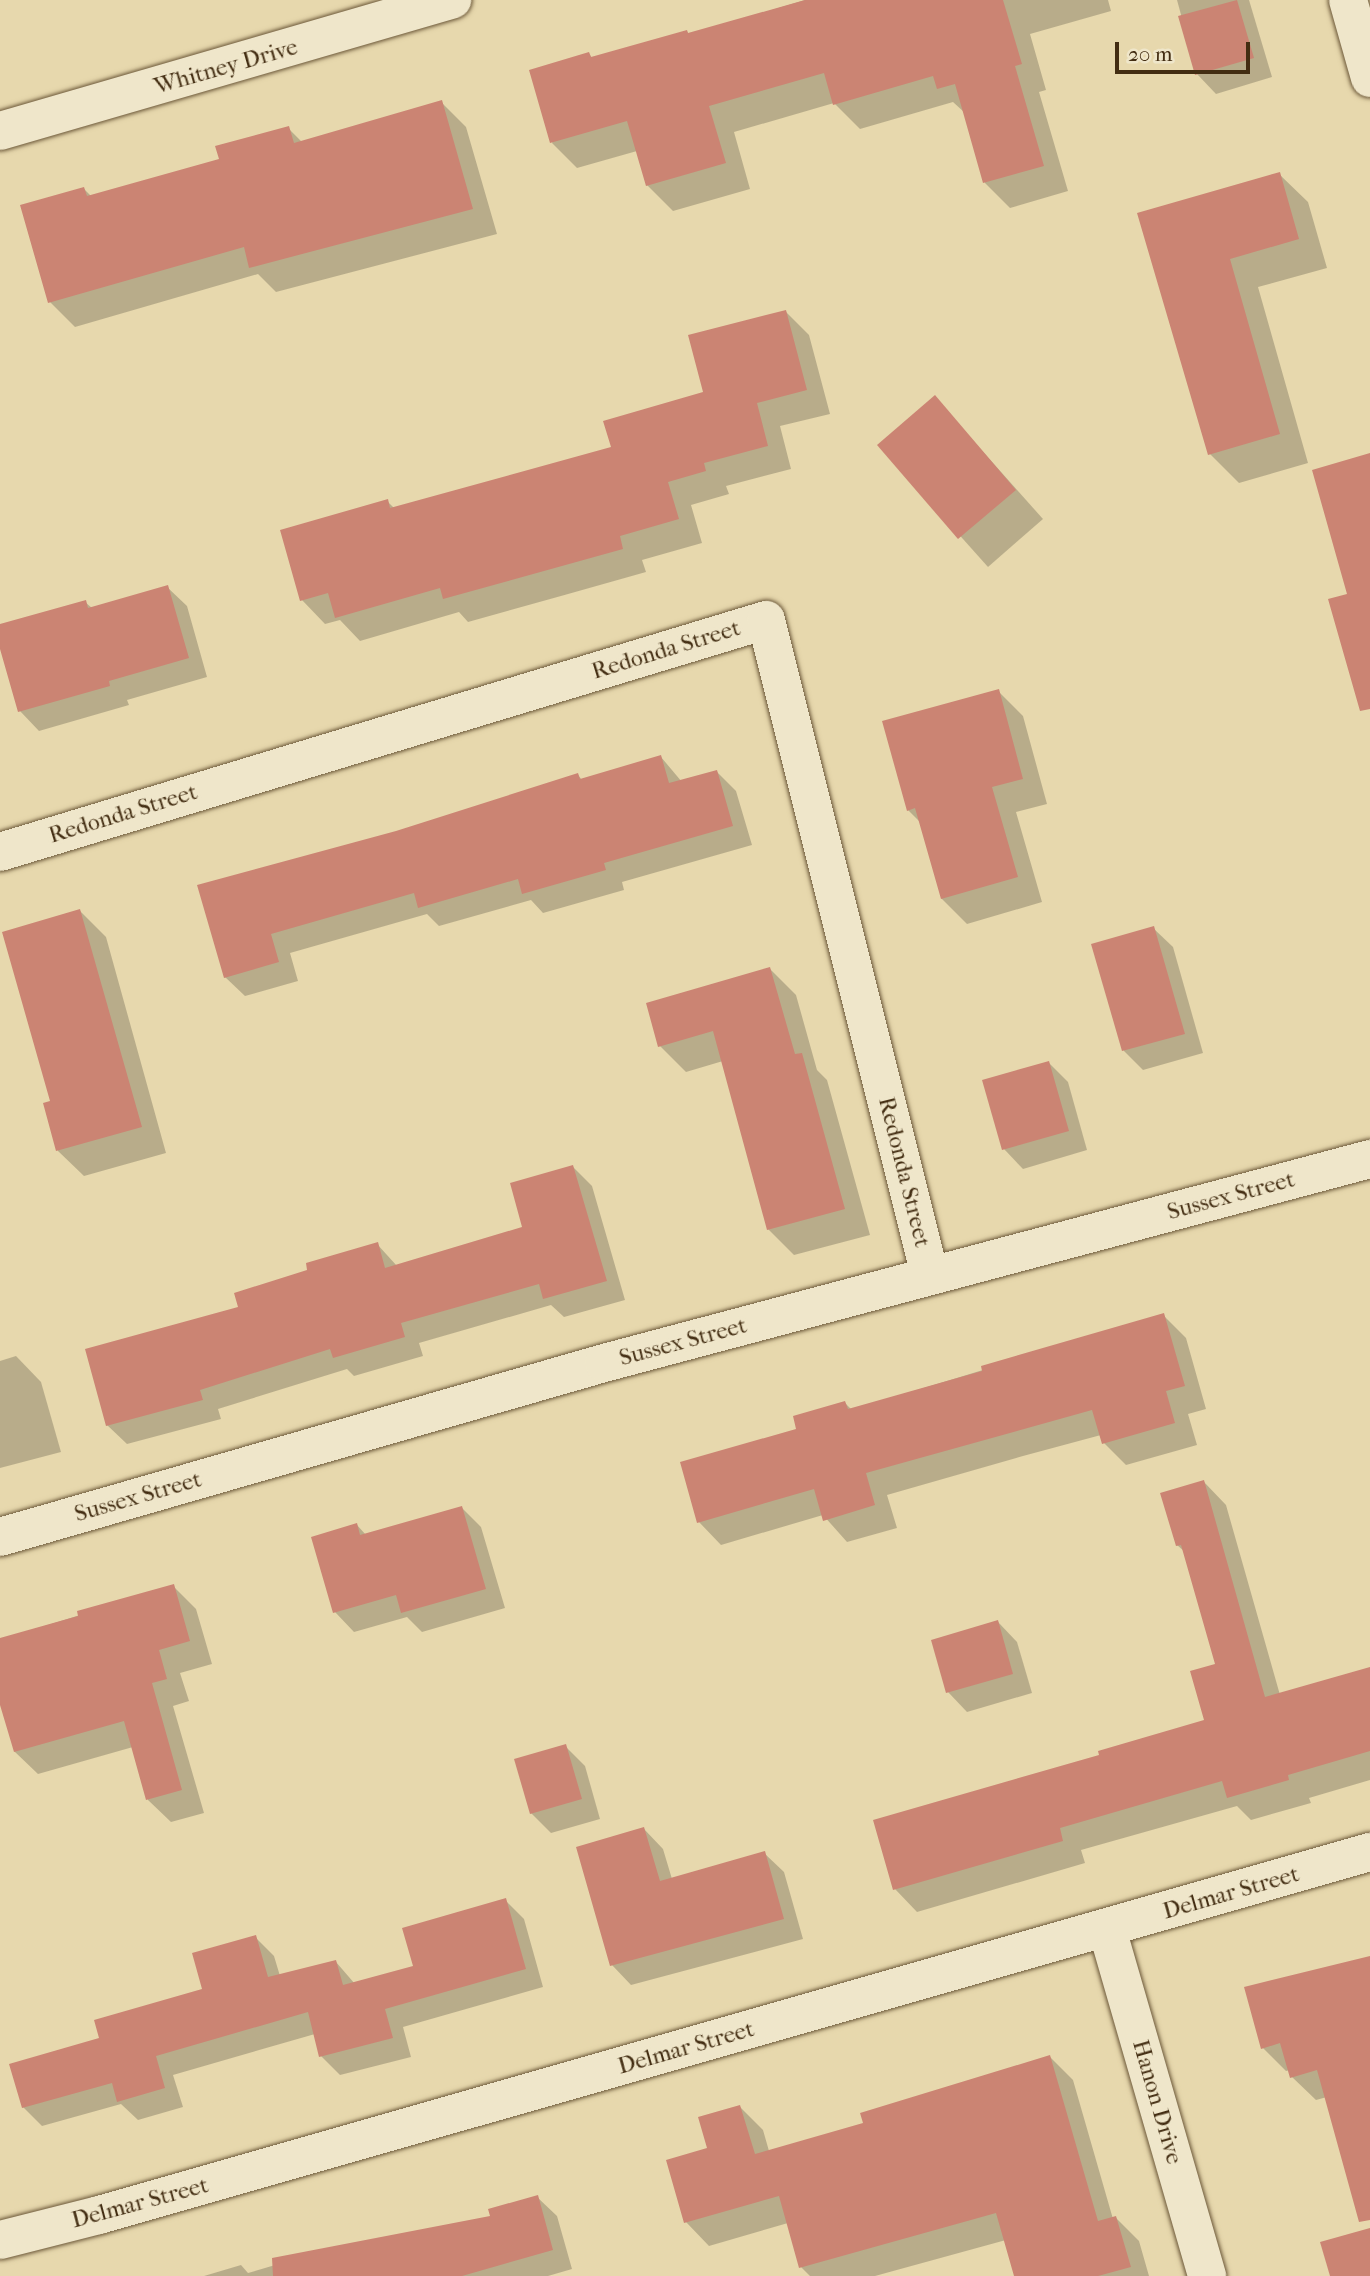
<!DOCTYPE html>
<style>
body{margin:0}
#map{position:relative;width:1370px;height:2276px;overflow:hidden;background:#e7d8ad;font-family:"IM FELL French Canon",serif}
div>[style]{position:absolute}
[style*='--x']{left:calc(var(--x)*1px);top:calc(var(--y)*1px);width:calc(var(--w)*1px);rotate:calc(var(--a)*1deg)}
.shadow>*{inset:0;background:#0003}
.building>*{inset:0;background:#cb8473}
.roads{filter:drop-shadow(0 0 2px #6c5839) drop-shadow(0 0 2px #6c5839)}
.minor>*{height:38px;margin:-19px;padding:0 19px;transform-origin:19px;border-radius:19px;background:#efe6ca}
span{translate:-50% -50%;white-space:nowrap;text-align:center;line-height:1.15;-webkit-text-stroke:6px #efe6ca;paint-order:stroke}
.street-label{font-size:23px;color:#432d12}
.scale{position:absolute;left:1115px;top:42px;width:135px;height:32px;box-sizing:border-box;border:4px solid #432d12;border-top:0;padding-left:9px;font-size:21px;line-height:24px;white-space:nowrap;color:#432d12;-webkit-text-stroke:5px #efe6ca;paint-order:stroke}
</style>
<div id="map">
<div class="shadow">
<div style="clip-path:polygon(805px 0,1108px 0,1111px 11px,1030px 34px,1046px 90px,1039px 92px,1068px 191px,1010px 208px,985px 183px,965px 113px,953px 102px,860px 129px,834px 103px,734px 132px,750px 189px,673px 211px,647px 185px,637px 151px,577px 168px,552px 143px,589px 54px,593px 59px,687px 32px,690px 35px)"></div>
<div style="clip-path:polygon(1177px 0,1249px 0,1272px 77px,1216px 94px,1197px 74px)"></div>
<div style="clip-path:polygon(441px 102px,466px 127px,497px 234px,276px 292px,258px 274px,75px 327px,50px 302px,84px 189px,92px 197px,221px 160px,288px 128px,302px 142px)"></div>
<div style="clip-path:polygon(1279px 174px,1308px 202px,1327px 268px,1258px 287px,1308px 463px,1239px 483px,1210px 454px,1139px 214px)"></div>
<div style="clip-path:polygon(786px 312px,809px 335px,830px 414px,780px 426px,791px 469px,726px 486px,729px 494px,691px 505px,702px 543px,642px 560px,646px 572px,561px 596px,468px 622px,459px 612px,360px 641px,340px 620px,325px 624px,302px 600px,387px 501px,395px 509px,613px 448px,705px 393px)"></div>
<div style="clip-path:polygon(935px 398px,1043px 519px,988px 567px,879px 445px)"></div>
<div style="clip-path:polygon(167px 587px,187px 606px,207px 677px,127px 700px,129px 705px,39px 731px,20px 711px,0 643px,0 626px,85px 602px,92px 608px)"></div>
<div style="clip-path:polygon(998px 691px,1023px 716px,1047px 804px,1016px 812px,1042px 902px,967px 924px,942px 899px,920px 822px,908px 810px)"></div>
<div style="clip-path:polygon(661px 757px,682px 782px,717px 772px,736px 791px,752px 845px,622px 882px,624px 890px,543px 913px,531px 900px,439px 926px,427px 914px,290px 953px,298px 981px,245px 996px,225px 977px,199px 886px,397px 833px,578px 775px,582px 780px)"></div>
<div style="clip-path:polygon(80px 911px,106px 937px,166px 1153px,84px 1176px,58px 1151px,45px 1104px,52px 1102px)"></div>
<div style="clip-path:polygon(1153px 928px,1173px 947px,1203px 1053px,1143px 1070px,1124px 1051px,1094px 945px)"></div>
<div style="clip-path:polygon(770px 969px,796px 995px,817px 1070px,827px 1080px,870px 1235px,794px 1255px,768px 1229px,723px 1061px,686px 1072px,660px 1046px)"></div>
<div style="clip-path:polygon(1049px 1063px,1068px 1082px,1087px 1150px,1023px 1169px,1004px 1149px)"></div>
<div style="clip-path:polygon(573px 1167px,592px 1186px,625px 1300px,564px 1317px,551px 1305px,419px 1343px,423px 1356px,354px 1376px,347px 1369px,218px 1409px,221px 1419px,127px 1444px,107px 1425px,240px 1309px,310px 1271px,377px 1244px,397px 1266px,525px 1228px)"></div>
<div style="clip-path:polygon(1163px 1315px,1186px 1338px,1206px 1409px,1188px 1414px,1197px 1445px,1126px 1465px,1104px 1443px,1101px 1435px,1023px 1456px,887px 1495px,897px 1528px,847px 1542px,823px 1515px,721px 1545px,699px 1522px,799px 1430px,845px 1403px,852px 1410px)"></div>
<div style="clip-path:polygon(16px 1356px,41px 1382px,61px 1452px,0 1468px,0 1361px)"></div>
<div style="clip-path:polygon(1204px 1482px,1226px 1505px,1280px 1695px,1370px 1669px,1370px 1780px,1309px 1798px,1311px 1803px,1251px 1820px,1237px 1806px,1081px 1850px,1085px 1863px,917px 1912px,895px 1889px,1101px 1756px,1207px 1721px,1217px 1665px,1185px 1552px,1177px 1545px)"></div>
<div style="clip-path:polygon(462px 1508px,481px 1527px,505px 1608px,422px 1632px,407px 1617px,354px 1632px,335px 1612px,357px 1525px,366px 1535px)"></div>
<div style="clip-path:polygon(173px 1586px,196px 1609px,212px 1664px,180px 1673px,189px 1701px,173px 1706px,204px 1813px,171px 1822px,148px 1800px,133px 1747px,38px 1774px,15px 1752px,0 1698px,0 1640px)"></div>
<div style="clip-path:polygon(998px 1622px,1017px 1642px,1032px 1693px,967px 1712px,948px 1692px)"></div>
<div style="clip-path:polygon(565px 1746px,585px 1766px,600px 1819px,551px 1833px,531px 1813px)"></div>
<div style="clip-path:polygon(644px 1829px,663px 1849px,672px 1879px,764px 1853px,784px 1872px,803px 1939px,631px 1985px,612px 1965px)"></div>
<div style="clip-path:polygon(505px 1900px,524px 1919px,543px 1987px,403px 2027px,411px 2057px,340px 2075px,321px 2056px,315px 2034px,173px 2075px,183px 2107px,138px 2120px,121px 2104px,42px 2126px,23px 2107px,101px 2040px,204px 1991px,255px 1937px,274px 1956px,280px 1976px,336px 1962px,355px 1984px,416px 1968px)"></div>
<div style="clip-path:polygon(1370px 1958px,1370px 2184px,1327px 2097px,1316px 2100px,1292px 2077px,1290px 2070px,1286px 2071px,1263px 2048px,1246px 1988px)"></div>
<div style="clip-path:polygon(1050px 2057px,1073px 2080px,1113px 2219px,1116px 2218px,1139px 2241px,1149px 2276px,1016px 2276px,1006px 2240px,875px 2276px,810px 2276px,801px 2267px,788px 2223px,709px 2246px,686px 2222px,709px 2149px,740px 2107px,763px 2130px,769px 2151px,865px 2124px)"></div>
<div style="clip-path:polygon(537px 2197px,557px 2216px,572px 2269px,548px 2276px,204px 2276px,241px 2265px,248px 2273px,336px 2247px,493px 2218px)"></div>
</div>
<div class="building">
<div style="clip-path:polygon(805px 0,1003px 0,1022px 64px,1015px 66px,1044px 166px,983px 183px,955px 84px,937px 89px,933px 76px,833px 105px,824px 73px,709px 106px,726px 163px,646px 186px,627px 121px,550px 143px,529px 70px,589px 52px,591px 57px,687px 30px,688px 33px)"></div>
<div style="clip-path:polygon(1237px 0,1254px 58px,1195px 75px,1178px 16px)"></div>
<div style="clip-path:polygon(442px 100px,473px 209px,249px 268px,244px 247px,48px 303px,20px 205px,84px 187px,87px 196px,219px 159px,215px 146px,289px 126px,294px 143px)"></div>
<div style="clip-path:polygon(1280px 172px,1299px 239px,1230px 259px,1280px 434px,1208px 455px,1137px 213px)"></div>
<div style="clip-path:polygon(786px 310px,807px 390px,757px 403px,768px 446px,704px 463px,706px 471px,668px 482px,679px 519px,620px 536px,623px 549px,443px 599px,440px 588px,335px 618px,328px 593px,300px 601px,280px 530px,388px 499px,390px 508px,611px 447px,603px 421px,703px 392px,688px 335px)"></div>
<div style="clip-path:polygon(935px 395px,1016px 490px,958px 539px,877px 445px)"></div>
<div style="clip-path:polygon(1370px 453px,1370px 709px,1360px 711px,1328px 599px,1347px 594px,1312px 470px)"></div>
<div style="clip-path:polygon(168px 585px,189px 658px,109px 681px,110px 686px,18px 712px,0 649px,0 624px,86px 600px,88px 608px)"></div>
<div style="clip-path:polygon(999px 689px,1023px 779px,992px 787px,1018px 877px,941px 899px,915px 808px,907px 811px,882px 721px)"></div>
<div style="clip-path:polygon(661px 755px,669px 783px,717px 770px,733px 826px,604px 863px,606px 870px,522px 894px,518px 879px,418px 908px,414px 893px,271px 934px,279px 962px,224px 978px,197px 885px,396px 831px,578px 773px,580px 779px)"></div>
<div style="clip-path:polygon(80px 909px,142px 1127px,56px 1151px,43px 1103px,50px 1101px,2px 932px)"></div>
<div style="clip-path:polygon(1154px 926px,1185px 1034px,1122px 1051px,1091px 944px)"></div>
<div style="clip-path:polygon(770px 967px,795px 1054px,802px 1053px,845px 1209px,767px 1230px,713px 1031px,658px 1047px,646px 1003px)"></div>
<div style="clip-path:polygon(1049px 1061px,1069px 1131px,1002px 1150px,982px 1080px)"></div>
<div style="clip-path:polygon(573px 1165px,607px 1281px,543px 1299px,539px 1284px,401px 1323px,405px 1337px,333px 1358px,330px 1349px,200px 1390px,203px 1400px,106px 1426px,85px 1349px,238px 1307px,234px 1293px,307px 1270px,306px 1263px,378px 1242px,385px 1268px,522px 1227px,510px 1183px)"></div>
<div style="clip-path:polygon(1164px 1313px,1185px 1386px,1166px 1391px,1175px 1423px,1102px 1444px,1092px 1410px,866px 1473px,875px 1505px,823px 1521px,814px 1489px,697px 1523px,680px 1462px,796px 1429px,793px 1416px,845px 1401px,848px 1409px,982px 1371px,981px 1366px)"></div>
<div style="clip-path:polygon(1204px 1480px,1265px 1697px,1370px 1667px,1370px 1751px,1288px 1775px,1289px 1780px,1227px 1798px,1222px 1781px,1060px 1828px,1063px 1841px,893px 1890px,873px 1820px,1099px 1755px,1098px 1751px,1204px 1720px,1190px 1671px,1215px 1664px,1181px 1545px,1176px 1546px,1160px 1493px)"></div>
<div style="clip-path:polygon(462px 1506px,486px 1589px,401px 1613px,396px 1595px,333px 1613px,311px 1537px,357px 1523px,360px 1535px)"></div>
<div style="clip-path:polygon(174px 1584px,190px 1641px,159px 1650px,167px 1679px,152px 1683px,182px 1790px,146px 1800px,124px 1721px,14px 1752px,0 1705px,0 1638px,78px 1616px,77px 1611px)"></div>
<div style="clip-path:polygon(998px 1620px,1013px 1674px,946px 1693px,931px 1640px)"></div>
<div style="clip-path:polygon(566px 1744px,582px 1799px,530px 1814px,514px 1759px)"></div>
<div style="clip-path:polygon(644px 1827px,660px 1881px,765px 1851px,784px 1919px,610px 1966px,576px 1847px)"></div>
<div style="clip-path:polygon(506px 1898px,526px 1969px,385px 2009px,393px 2038px,319px 2057px,308px 2012px,156px 2056px,165px 2088px,117px 2102px,112px 2083px,22px 2108px,9px 2064px,99px 2038px,94px 2020px,202px 1989px,192px 1953px,256px 1935px,268px 1977px,336px 1960px,343px 1985px,413px 1966px,402px 1928px)"></div>
<div style="clip-path:polygon(1370px 1956px,1370px 2220px,1359px 2222px,1317px 2070px,1290px 2078px,1280px 2043px,1261px 2049px,1244px 1987px)"></div>
<div style="clip-path:polygon(1050px 2055px,1098px 2221px,1116px 2216px,1131px 2267px,1098px 2276px,1014px 2276px,996px 2213px,799px 2268px,779px 2196px,684px 2223px,666px 2160px,707px 2148px,698px 2117px,740px 2105px,755px 2154px,863px 2123px,860px 2113px)"></div>
<div style="clip-path:polygon(538px 2195px,553px 2250px,462px 2276px,273px 2276px,272px 2258px,490px 2216px,488px 2209px)"></div>
<div style="clip-path:polygon(1370px 2228px,1370px 2276px,1330px 2276px,1320px 2242px)"></div>
</div>
<div class="roads">
<div class="minor">
<div style="--x:1348;--y:0;--w:81;--a:74.2"></div>
<div style="--x:0;--y:131;--w:471;--a:-16.2"></div>
<div style="--x:0;--y:852;--w:800;--a:-16.85"></div>
<div style="--x:766;--y:620;--w:676;--a:75.96"></div>
<div style="--x:0;--y:1537;--w:629;--a:-16.07"></div>
<div style="--x:604;--y:1363;--w:793;--a:-14.91"></div>
<div style="--x:1107;--y:1929;--w:361;--a:73.9"></div>
<div style="--x:0;--y:2240;--w:102;--a:-14.2"></div>
<div style="--x:99;--y:2215;--w:1322;--a:-15.94"></div>
</div>
</div>
<div class="street-label">
<span style="left:226px;top:67px;rotate:-16deg">Whitney Drive</span>
<span style="left:666px;top:650px;rotate:-17deg">Redonda Street</span>
<span style="left:123px;top:814px;rotate:-17deg">Redonda Street</span>
<span style="left:904px;top:1172px;rotate:76deg">Redonda Street</span>
<span style="left:1231px;top:1196px;rotate:-15deg">Sussex Street</span>
<span style="left:683px;top:1342px;rotate:-15deg">Sussex Street</span>
<span style="left:138px;top:1497px;rotate:-16deg">Sussex Street</span>
<span style="left:1231px;top:1893px;rotate:-16deg">Delmar Street</span>
<span style="left:686px;top:2048px;rotate:-16deg">Delmar Street</span>
<span style="left:1157px;top:2102px;rotate:74deg">Hanon Drive</span>
<span style="left:140px;top:2203px;rotate:-15deg">Delmar Street</span>
</div>
<div class="scale">20 m</div>
</div>
